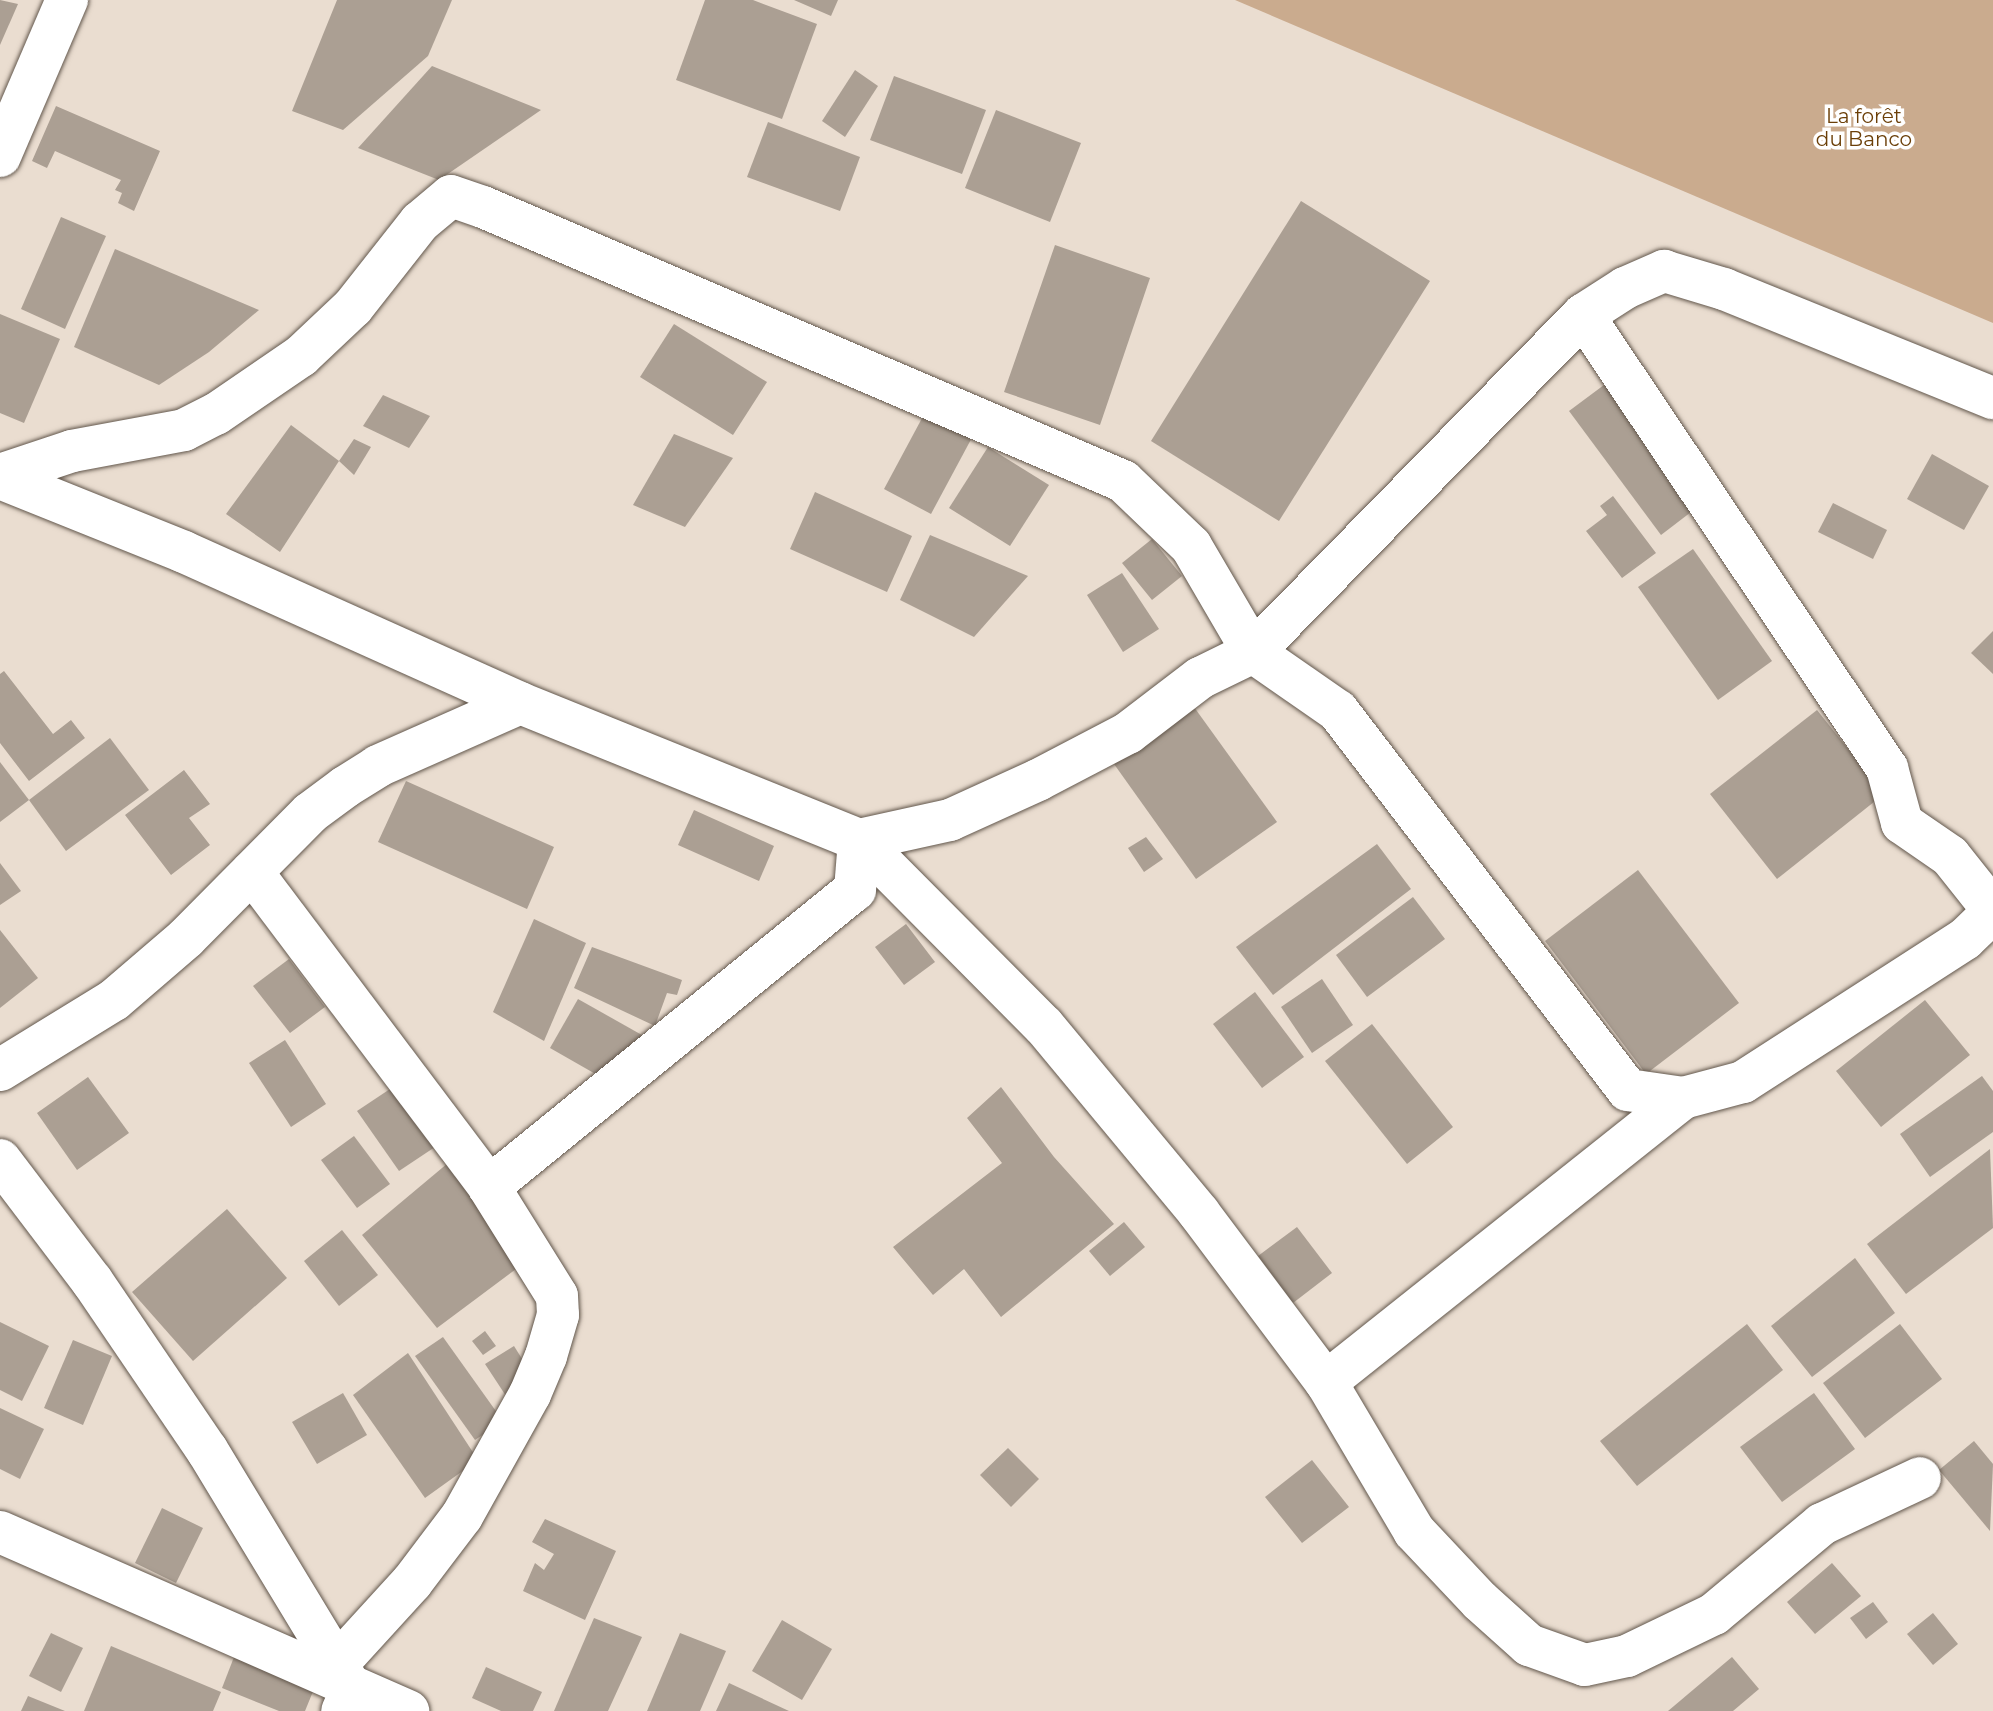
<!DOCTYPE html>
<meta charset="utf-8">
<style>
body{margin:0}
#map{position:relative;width:1993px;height:1711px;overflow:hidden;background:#eaddd0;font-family:Montserrat,sans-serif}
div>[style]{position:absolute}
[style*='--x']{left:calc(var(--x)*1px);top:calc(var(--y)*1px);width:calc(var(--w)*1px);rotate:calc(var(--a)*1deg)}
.green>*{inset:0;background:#caab8e}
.building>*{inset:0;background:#ab9f93}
.roads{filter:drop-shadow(0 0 2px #62574c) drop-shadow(0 0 2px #62574c)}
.street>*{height:42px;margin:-21px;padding:0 21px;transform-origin:21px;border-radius:21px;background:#fff}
span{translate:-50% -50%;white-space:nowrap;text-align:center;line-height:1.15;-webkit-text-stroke:7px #fff;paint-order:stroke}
.park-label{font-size:20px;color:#6b3f08}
</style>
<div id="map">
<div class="green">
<div style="clip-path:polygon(1235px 0,1993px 0,1993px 323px)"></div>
</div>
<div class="building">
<div style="clip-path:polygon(0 0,18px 4px,0 45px)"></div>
<div style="clip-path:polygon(337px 0,452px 0,428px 56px,343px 130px,292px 111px)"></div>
<div style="clip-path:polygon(705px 0,753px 0,817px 24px,782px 119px,676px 80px)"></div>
<div style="clip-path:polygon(794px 0,838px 0,831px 16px)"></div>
<div style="clip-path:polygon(432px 66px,541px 110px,439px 180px,358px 148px)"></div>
<div style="clip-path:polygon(855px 70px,878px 86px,845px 137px,822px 121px)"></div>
<div style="clip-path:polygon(894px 76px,986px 110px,962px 174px,870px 140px)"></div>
<div style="clip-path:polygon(56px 106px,160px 151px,134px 211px,118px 203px,122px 193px,115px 190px,121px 180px,55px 151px,47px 168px,32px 161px)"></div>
<div style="clip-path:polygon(996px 110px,1081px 143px,1050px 222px,965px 188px)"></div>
<div style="clip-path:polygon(768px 122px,860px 157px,840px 211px,747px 177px)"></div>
<div style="clip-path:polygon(1301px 201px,1430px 281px,1279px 521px,1151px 441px)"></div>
<div style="clip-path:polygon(61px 217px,106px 236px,65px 329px,21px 309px)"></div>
<div style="clip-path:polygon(1055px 245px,1150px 278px,1100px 425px,1004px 392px)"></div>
<div style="clip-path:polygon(115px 249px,259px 310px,209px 352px,159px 385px,74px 347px)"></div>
<div style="clip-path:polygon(0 314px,60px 339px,24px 423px,0 413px)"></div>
<div style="clip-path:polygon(674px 324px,767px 382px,733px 435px,640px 377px)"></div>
<div style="clip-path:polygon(1608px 382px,1699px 506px,1661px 535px,1569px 411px)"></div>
<div style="clip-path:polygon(383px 395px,430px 416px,409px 448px,363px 426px)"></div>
<div style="clip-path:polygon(928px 407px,975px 432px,931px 514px,884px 489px)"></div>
<div style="clip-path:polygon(291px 425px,339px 461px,280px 552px,226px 514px)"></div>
<div style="clip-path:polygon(674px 434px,733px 458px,685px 527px,633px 505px)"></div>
<div style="clip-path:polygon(354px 439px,371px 447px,354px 475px,339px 461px)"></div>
<div style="clip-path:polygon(988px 447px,1049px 485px,1010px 546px,949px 508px)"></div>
<div style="clip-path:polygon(1932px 454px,1989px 486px,1964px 530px,1907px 499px)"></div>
<div style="clip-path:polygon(815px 492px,912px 536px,887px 592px,790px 549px)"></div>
<div style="clip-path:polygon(1613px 496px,1656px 553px,1622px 578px,1586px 531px,1607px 515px,1600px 506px)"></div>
<div style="clip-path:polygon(1833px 503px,1887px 530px,1873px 559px,1818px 532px)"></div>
<div style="clip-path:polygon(930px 535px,1028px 576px,974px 637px,900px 600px)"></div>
<div style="clip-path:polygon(1152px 539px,1182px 576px,1152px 600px,1122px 563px)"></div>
<div style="clip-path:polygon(1693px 549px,1772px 661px,1718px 700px,1638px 587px)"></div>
<div style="clip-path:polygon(1122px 573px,1159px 629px,1123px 652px,1087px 595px)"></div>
<div style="clip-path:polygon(1993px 631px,1993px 674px,1971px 653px)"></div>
<div style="clip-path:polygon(4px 671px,53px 734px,71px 720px,85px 738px,29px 781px,0 743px,0 674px)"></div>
<div style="clip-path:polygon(1194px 707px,1277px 822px,1196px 879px,1114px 764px)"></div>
<div style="clip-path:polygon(1817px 710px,1884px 794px,1777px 879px,1710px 794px)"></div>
<div style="clip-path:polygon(110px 738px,149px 790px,66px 851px,29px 800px)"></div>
<div style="clip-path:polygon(0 762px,29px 800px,0 822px)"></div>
<div style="clip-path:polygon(184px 770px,210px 804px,189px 818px,210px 845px,171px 875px,125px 815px)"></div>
<div style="clip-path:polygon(406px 781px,554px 847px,527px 909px,378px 842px)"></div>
<div style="clip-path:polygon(694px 810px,774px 846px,759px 881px,678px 845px)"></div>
<div style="clip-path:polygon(1146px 837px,1163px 859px,1144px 872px,1128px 848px)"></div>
<div style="clip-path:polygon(1377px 844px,1411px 889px,1273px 995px,1236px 947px)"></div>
<div style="clip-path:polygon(0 863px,21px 891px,0 905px)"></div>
<div style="clip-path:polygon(1638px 870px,1739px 1003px,1646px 1074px,1545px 941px)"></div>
<div style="clip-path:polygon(1413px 897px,1445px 939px,1367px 997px,1336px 955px)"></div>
<div style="clip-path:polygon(534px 919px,586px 943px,544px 1041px,493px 1012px)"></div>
<div style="clip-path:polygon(906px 924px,935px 962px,904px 985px,875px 947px)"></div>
<div style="clip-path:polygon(0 930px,38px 978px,0 1008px)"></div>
<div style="clip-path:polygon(592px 947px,682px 980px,677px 995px,667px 993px,655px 1026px,574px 988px)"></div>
<div style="clip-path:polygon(289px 959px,325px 1007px,290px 1033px,253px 986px)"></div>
<div style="clip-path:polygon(1322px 979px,1353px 1025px,1312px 1053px,1281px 1007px)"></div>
<div style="clip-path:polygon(1255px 992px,1304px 1057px,1262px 1088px,1213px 1024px)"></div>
<div style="clip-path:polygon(578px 999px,649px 1039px,599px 1076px,550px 1048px)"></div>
<div style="clip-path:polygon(1925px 1000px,1970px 1055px,1881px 1127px,1836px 1071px)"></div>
<div style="clip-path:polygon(1372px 1024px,1453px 1127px,1407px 1164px,1325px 1061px)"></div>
<div style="clip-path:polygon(285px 1040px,326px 1104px,291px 1127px,249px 1063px)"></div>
<div style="clip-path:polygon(1982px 1076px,1993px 1091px,1993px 1132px,1930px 1177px,1900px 1134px)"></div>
<div style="clip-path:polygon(88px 1077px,129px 1133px,77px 1170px,37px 1113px)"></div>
<div style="clip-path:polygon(396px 1085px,438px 1145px,399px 1171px,357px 1111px)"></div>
<div style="clip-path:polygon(1001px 1087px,1054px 1157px,1114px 1224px,1001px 1317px,964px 1269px,933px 1295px,893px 1247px,1002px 1163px,967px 1118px)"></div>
<div style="clip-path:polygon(354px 1136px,390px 1184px,357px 1208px,321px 1160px)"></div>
<div style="clip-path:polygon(1990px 1149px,1993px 1228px,1906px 1294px,1867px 1244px)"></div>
<div style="clip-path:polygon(448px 1163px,524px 1263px,437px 1328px,362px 1235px)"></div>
<div style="clip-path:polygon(227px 1209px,287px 1278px,193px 1361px,132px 1292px)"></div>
<div style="clip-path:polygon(1124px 1222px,1145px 1247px,1110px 1276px,1089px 1251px)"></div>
<div style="clip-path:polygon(1297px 1227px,1332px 1273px,1293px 1303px,1258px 1256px)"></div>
<div style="clip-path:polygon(342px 1230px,378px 1275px,339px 1306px,304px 1261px)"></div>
<div style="clip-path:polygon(1855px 1258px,1895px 1313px,1812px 1377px,1771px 1326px)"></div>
<div style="clip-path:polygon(0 1322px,49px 1346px,22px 1401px,0 1390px)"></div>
<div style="clip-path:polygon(1747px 1324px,1783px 1370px,1637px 1486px,1600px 1441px)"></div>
<div style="clip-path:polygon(1900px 1324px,1942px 1379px,1865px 1438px,1823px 1383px)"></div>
<div style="clip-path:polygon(485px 1331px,496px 1346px,483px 1355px,472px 1341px)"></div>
<div style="clip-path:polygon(443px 1337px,503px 1421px,475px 1440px,415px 1356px)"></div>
<div style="clip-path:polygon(73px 1340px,112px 1356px,83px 1425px,44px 1408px)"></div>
<div style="clip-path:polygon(514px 1346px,534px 1378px,506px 1396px,485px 1364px)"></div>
<div style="clip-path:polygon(408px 1353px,478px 1460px,425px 1498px,353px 1395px)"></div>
<div style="clip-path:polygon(343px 1393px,367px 1435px,317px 1464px,292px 1422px)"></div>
<div style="clip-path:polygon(1814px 1393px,1855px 1449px,1782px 1502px,1740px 1447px)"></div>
<div style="clip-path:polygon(0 1408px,44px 1429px,20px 1479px,0 1469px)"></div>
<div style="clip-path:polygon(1974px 1441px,1993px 1464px,1990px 1531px,1939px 1470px)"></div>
<div style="clip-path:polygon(1008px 1448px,1039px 1479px,1011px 1507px,980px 1475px)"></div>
<div style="clip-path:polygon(1312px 1460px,1349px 1507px,1302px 1543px,1265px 1497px)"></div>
<div style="clip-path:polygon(162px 1508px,203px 1528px,176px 1583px,135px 1563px)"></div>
<div style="clip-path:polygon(545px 1519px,616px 1551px,585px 1620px,523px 1591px,535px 1563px,544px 1570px,554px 1554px,532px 1542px)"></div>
<div style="clip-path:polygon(1832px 1563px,1861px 1596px,1815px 1634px,1787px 1602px)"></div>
<div style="clip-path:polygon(1873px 1602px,1888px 1622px,1866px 1639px,1850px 1618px)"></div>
<div style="clip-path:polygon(1933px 1613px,1958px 1644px,1933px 1665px,1907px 1634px)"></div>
<div style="clip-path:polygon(594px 1618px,642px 1637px,608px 1711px,554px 1711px)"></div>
<div style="clip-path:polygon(782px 1620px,832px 1649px,802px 1700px,752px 1671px)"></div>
<div style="clip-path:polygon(51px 1633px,83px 1648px,61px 1692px,29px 1676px)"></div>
<div style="clip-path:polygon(680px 1633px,726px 1651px,700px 1711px,647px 1711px)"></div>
<div style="clip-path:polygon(111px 1646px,221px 1692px,213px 1711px,84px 1711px)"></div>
<div style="clip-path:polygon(234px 1657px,314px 1689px,305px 1711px,279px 1711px,222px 1688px)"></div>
<div style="clip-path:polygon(1732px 1657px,1759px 1689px,1733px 1711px,1668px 1711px)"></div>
<div style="clip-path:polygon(486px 1667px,542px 1692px,533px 1711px,501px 1711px,472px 1698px)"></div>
<div style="clip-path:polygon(729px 1683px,789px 1711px,716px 1711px)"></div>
<div style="clip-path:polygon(28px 1696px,65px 1711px,21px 1711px)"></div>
</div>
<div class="roads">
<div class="street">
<div style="--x:0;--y:156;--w:170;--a:-66.8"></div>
<div style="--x:1583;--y:315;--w:546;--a:56.14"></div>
<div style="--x:1887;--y:768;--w:57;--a:74.7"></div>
<div style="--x:1902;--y:823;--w:58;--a:34.5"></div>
<div style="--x:1950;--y:856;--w:69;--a:51.5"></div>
<div style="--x:0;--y:475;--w:76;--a:-18.4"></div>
<div style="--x:72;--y:451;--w:114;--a:-10.6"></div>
<div style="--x:184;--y:430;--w:36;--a:-27"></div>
<div style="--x:216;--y:414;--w:103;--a:-34.3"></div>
<div style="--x:301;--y:356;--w:71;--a:-43.3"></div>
<div style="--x:353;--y:307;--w:108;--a:-51.8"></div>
<div style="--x:420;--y:222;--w:40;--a:-40"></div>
<div style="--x:451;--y:196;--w:34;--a:19"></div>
<div style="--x:483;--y:207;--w:696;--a:23.18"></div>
<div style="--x:1123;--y:481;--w:94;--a:43.7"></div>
<div style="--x:1191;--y:546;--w:123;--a:59.7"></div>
<div style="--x:1253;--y:652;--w:103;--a:34.8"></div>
<div style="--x:1338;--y:711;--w:477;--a:52.6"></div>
<div style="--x:1628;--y:1090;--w:56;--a:8.3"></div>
<div style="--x:0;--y:478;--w:198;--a:21.9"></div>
<div style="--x:184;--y:552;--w:368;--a:24.2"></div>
<div style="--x:520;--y:703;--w:366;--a:22"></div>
<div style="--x:859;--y:840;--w:262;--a:45.2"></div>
<div style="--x:1044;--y:1026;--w:243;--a:50.3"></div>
<div style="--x:1199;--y:1213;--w:211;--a:53.1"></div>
<div style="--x:1326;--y:1382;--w:173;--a:59.4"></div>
<div style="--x:1414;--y:1531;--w:96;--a:46.7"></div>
<div style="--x:1480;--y:1601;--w:66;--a:41.9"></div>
<div style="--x:1529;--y:1645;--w:59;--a:19.7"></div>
<div style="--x:1585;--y:1665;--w:43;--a:-12.1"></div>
<div style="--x:1627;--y:1656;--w:97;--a:-25.8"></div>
<div style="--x:1714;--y:1614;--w:141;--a:-39.8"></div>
<div style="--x:1822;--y:1524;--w:108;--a:-25.1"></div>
<div style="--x:859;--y:840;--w:93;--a:-12.4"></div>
<div style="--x:950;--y:820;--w:97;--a:-24.4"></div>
<div style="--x:1038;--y:780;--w:102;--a:-27.6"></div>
<div style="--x:1128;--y:733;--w:91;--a:-37.4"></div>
<div style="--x:1200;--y:678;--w:59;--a:-26.1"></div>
<div style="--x:1253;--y:652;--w:472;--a:-45.6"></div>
<div style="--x:1583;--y:315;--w:50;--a:-32.7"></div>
<div style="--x:1625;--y:288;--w:43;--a:-23.6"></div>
<div style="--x:1664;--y:271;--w:63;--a:16.7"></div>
<div style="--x:1724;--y:289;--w:290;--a:22.1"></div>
<div style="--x:252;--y:872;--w:394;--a:53"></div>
<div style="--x:489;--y:1187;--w:128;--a:58"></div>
<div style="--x:557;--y:1296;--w:19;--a:87"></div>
<div style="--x:558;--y:1315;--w:43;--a:106.3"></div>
<div style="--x:546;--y:1356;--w:41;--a:112.8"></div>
<div style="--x:530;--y:1394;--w:140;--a:119.1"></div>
<div style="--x:462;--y:1516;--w:83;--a:127.1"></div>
<div style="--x:412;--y:1582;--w:110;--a:132.4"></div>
<div style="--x:0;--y:1070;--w:134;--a:-31.6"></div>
<div style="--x:114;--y:1000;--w:95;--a:-40.7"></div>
<div style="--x:186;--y:938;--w:176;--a:-45.2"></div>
<div style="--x:310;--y:813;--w:44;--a:-36.6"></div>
<div style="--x:345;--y:787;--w:39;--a:-32"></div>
<div style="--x:378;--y:766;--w:155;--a:-23.9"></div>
<div style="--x:0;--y:1160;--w:152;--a:52.8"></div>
<div style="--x:92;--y:1281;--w:204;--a:55.8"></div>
<div style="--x:207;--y:1450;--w:280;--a:58.8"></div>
<div style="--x:352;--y:1689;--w:24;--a:114"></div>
<div style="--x:489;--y:1187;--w:471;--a:-39.1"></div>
<div style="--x:855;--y:890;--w:50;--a:-85.4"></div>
<div style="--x:1326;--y:1382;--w:456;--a:-38.5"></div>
<div style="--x:1683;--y:1098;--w:62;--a:-14.9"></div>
<div style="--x:1743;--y:1082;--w:264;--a:-32.8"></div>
<div style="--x:1965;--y:939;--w:39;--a:-44"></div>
<div style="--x:0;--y:1532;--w:446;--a:23.7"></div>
</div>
</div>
<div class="park-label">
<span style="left:1864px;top:128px">La forêt<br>du Banco</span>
</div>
</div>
